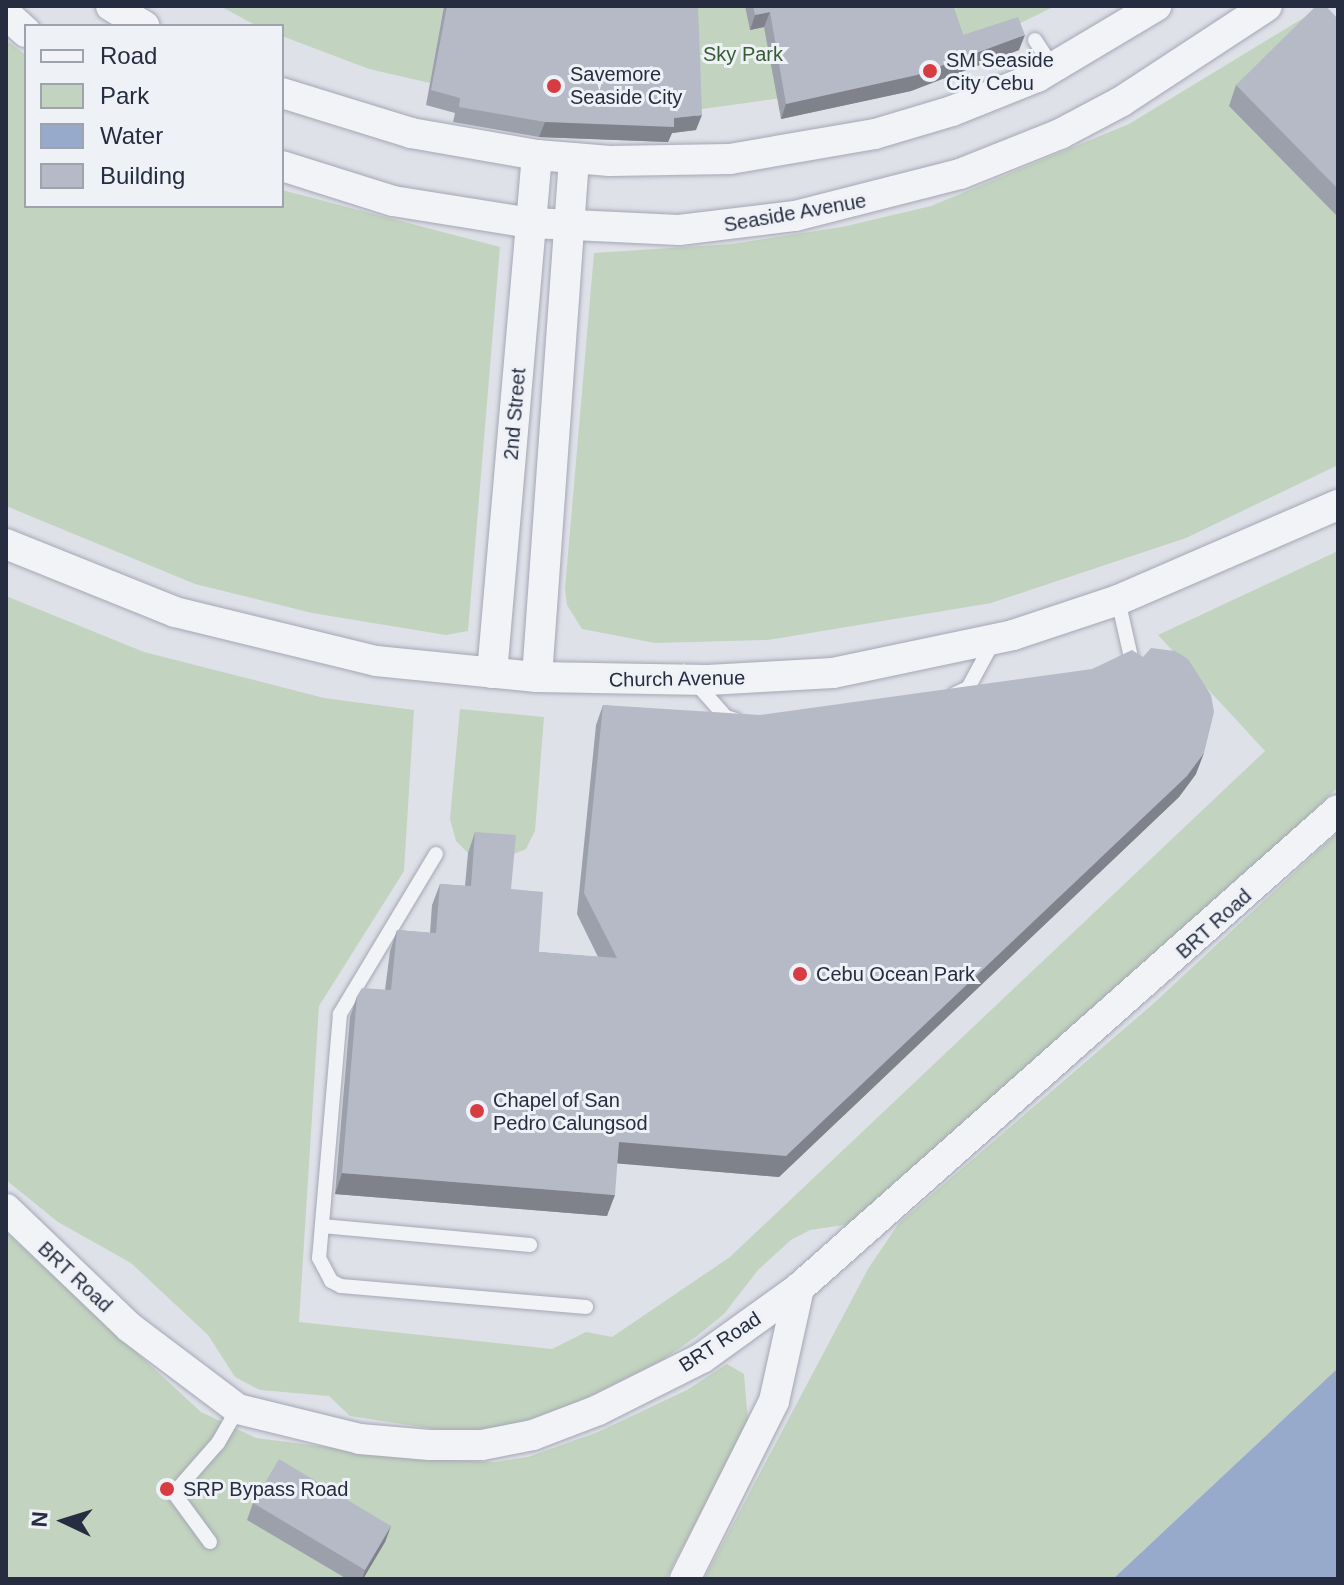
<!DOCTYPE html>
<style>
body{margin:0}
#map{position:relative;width:1344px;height:1585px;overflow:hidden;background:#dfe1e9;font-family:Arial,sans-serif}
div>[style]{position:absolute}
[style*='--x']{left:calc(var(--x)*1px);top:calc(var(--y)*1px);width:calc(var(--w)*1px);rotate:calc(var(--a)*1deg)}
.green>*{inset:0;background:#c2d3bf}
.water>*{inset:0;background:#97aacb}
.roads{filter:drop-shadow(0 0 2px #a4a7b3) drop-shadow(0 0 2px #a4a7b3)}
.service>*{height:14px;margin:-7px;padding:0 7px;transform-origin:7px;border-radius:7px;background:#f1f3f7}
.minor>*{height:30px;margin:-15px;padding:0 15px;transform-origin:15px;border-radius:15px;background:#f1f3f7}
.wall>*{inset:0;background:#9ca0aa}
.shaded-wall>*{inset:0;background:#7f828b}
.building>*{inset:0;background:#b5bac6}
.dots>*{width:22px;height:22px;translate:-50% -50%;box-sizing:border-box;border:4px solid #eef1f6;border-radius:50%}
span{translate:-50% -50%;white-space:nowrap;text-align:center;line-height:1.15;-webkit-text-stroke:6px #eef1f6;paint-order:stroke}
.park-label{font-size:20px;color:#365d33}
.poi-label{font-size:20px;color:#272d41}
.left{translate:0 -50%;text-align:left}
.street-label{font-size:20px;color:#272d41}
.frame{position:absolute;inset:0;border:8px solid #272d41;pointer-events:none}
.legend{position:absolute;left:24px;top:24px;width:260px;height:184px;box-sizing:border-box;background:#eef1f6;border:2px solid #9ea3ae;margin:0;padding:10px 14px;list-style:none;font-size:24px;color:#272d41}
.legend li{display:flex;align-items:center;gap:16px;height:40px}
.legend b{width:40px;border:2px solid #9ea3ae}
.north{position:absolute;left:24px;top:1481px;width:80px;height:80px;-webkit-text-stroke:6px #eef1f6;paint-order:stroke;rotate:274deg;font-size:22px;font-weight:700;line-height:32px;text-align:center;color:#272d41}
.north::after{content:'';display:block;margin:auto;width:28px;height:36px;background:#272d41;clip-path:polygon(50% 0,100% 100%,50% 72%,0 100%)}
</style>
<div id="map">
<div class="green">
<div style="clip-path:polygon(220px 6px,444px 6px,430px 83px,369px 69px,282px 36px,282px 26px,257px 26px)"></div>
<div style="clip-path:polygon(692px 6px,1055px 6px,984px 41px,810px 94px,695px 110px)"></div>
<div style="clip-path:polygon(1315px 11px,1338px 21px,1338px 465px,1186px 538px,991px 603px,768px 640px,655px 643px,582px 629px,567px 605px,565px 589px,594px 253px,732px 244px,842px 227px,931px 206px,1129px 124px)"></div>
<div style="clip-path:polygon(6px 40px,26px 55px,26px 206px,282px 206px,282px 190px,500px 247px,468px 631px,446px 635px,312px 613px,195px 584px,6px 506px)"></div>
<div style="clip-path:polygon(1338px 551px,1338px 787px,1253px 869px,851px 1224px,810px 1230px,791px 1240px,758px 1270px,724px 1314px,697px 1336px,661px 1361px,581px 1401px,497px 1431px,454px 1432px,350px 1416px,329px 1396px,260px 1390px,235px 1377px,208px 1335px,131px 1263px,58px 1222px,6px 1180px,6px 596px,144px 652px,324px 698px,414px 710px,404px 871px,319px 1006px,299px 1322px,552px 1349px,586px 1332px,612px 1337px,730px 1257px,1265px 751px,1158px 635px)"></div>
<div style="clip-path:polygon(460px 709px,544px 717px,535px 831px,526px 849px,509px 856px,468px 853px,456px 841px,450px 819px)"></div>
<div style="clip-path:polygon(1338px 832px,1338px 1368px,1113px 1579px,704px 1579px,868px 1269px,899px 1223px,1154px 1003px)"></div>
<div style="clip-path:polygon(6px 1232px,201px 1412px,256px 1438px,421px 1459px,495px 1462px,528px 1457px,598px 1432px,687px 1390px,727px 1364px,744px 1374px,748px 1422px,666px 1579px,6px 1579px)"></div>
</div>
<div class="water">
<div style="clip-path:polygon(1338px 1368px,1338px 1579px,1113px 1579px)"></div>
</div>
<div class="roads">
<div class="service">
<div style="--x:1035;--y:40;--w:33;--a:57"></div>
<div style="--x:1118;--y:600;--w:68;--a:77.2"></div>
<div style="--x:694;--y:681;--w:48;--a:48.4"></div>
<div style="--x:726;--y:717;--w:10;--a:17"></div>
<div style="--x:955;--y:694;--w:14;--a:-25"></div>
<div style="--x:968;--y:688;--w:52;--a:-61.5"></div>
<div style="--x:436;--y:854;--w:187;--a:121"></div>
<div style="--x:340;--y:1014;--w:245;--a:94.9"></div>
<div style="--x:319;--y:1258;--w:26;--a:62"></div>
<div style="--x:331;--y:1281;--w:11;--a:27"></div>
<div style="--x:341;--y:1286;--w:246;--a:4.9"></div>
<div style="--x:322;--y:1226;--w:209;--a:5.2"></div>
<div style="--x:210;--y:1542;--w:61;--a:-126.3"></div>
<div style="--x:174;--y:1493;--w:67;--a:-48.7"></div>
<div style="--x:218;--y:1443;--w:39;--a:-60"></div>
</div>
<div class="minor">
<div style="--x:111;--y:6;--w:39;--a:31"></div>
<div style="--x:6;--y:14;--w:27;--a:42"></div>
<div style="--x:282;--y:93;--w:135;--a:17.2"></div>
<div style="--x:411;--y:133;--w:128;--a:9.9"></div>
<div style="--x:537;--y:155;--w:73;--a:4.7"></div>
<div style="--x:610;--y:161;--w:120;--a:-1"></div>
<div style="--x:730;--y:159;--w:147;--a:-9.8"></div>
<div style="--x:875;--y:134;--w:80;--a:-16.6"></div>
<div style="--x:952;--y:111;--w:92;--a:-21.8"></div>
<div style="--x:1037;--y:77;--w:139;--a:-30.8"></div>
<div style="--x:282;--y:166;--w:116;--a:17.5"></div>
<div style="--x:393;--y:201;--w:140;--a:9.1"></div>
<div style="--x:531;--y:223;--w:148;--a:2.7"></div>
<div style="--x:679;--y:230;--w:117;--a:-6.9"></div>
<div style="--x:795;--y:216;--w:170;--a:-14.3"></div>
<div style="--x:960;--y:174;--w:108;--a:-21.8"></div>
<div style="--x:1060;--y:134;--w:70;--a:-28"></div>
<div style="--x:1122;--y:101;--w:173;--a:-33.2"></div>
<div style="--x:6;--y:544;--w:182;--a:21.9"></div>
<div style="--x:175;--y:612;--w:207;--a:13.7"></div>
<div style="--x:376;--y:661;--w:162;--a:5.7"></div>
<div style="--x:537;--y:677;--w:171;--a:1"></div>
<div style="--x:708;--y:680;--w:125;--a:-3.2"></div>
<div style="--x:833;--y:673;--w:184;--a:-11.9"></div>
<div style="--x:1013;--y:635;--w:111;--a:-18.4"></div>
<div style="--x:1118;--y:600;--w:240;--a:-23.4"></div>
<div style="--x:492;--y:673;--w:520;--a:-85.04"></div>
<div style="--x:537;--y:677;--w:520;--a:-85.92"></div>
<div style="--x:6;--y:1209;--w:170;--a:43.8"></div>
<div style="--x:129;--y:1327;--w:136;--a:37"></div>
<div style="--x:238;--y:1409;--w:126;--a:13.8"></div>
<div style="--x:360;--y:1439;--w:70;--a:4.9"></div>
<div style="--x:430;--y:1445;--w:52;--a:0"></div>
<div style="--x:482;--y:1445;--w:52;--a:-11.1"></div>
<div style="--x:533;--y:1435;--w:70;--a:-21"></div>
<div style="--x:598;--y:1410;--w:116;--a:-26.6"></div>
<div style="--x:702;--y:1358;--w:120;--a:-35.8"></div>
<div style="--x:799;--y:1288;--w:720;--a:-41.57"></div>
<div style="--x:685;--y:1579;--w:199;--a:-63.4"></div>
<div style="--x:774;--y:1401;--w:116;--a:-77.5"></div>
</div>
</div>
<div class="wall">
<div style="clip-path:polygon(444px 6px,698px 6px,696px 130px,672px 133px,668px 142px,539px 137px,453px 122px,455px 113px,426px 105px)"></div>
<div style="clip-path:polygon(745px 6px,953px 6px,963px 35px,1019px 50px,911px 91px,781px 119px,764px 27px,750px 30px)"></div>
<div style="clip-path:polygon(1338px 19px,1338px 217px,1229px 106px,1236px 85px)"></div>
<div style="clip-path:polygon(603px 705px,1196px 774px,1179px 797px,779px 1177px,617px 1163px,607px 1216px,335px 1194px,350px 1017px,357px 996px,385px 990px,390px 951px,397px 930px,430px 933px,432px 905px,440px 884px,465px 886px,468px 853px,475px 832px,511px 889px,539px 952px,598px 957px,577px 914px,596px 725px)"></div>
<div style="clip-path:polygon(253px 1503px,391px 1526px,385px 1542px,363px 1579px,347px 1579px,247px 1520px)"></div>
</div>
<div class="shaded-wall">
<div style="clip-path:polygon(770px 12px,764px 27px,750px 30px,755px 15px)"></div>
<div style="clip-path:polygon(1025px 35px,1019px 50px,911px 91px,781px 119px,786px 104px)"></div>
<div style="clip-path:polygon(702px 115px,696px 130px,672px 133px,668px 142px,539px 137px,545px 122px,674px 118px)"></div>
<div style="clip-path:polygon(1204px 753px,1196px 774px,1179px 797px,779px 1177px,612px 1163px,619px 1142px)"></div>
<div style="clip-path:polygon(342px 1173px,615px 1195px,607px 1216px,335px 1194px)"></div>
<div style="clip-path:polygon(391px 1526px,385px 1542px,363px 1579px,362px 1579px,365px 1570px)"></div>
</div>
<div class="building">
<div style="clip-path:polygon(447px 6px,698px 6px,702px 115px,674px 118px,674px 127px,545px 122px,459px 107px,460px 98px,431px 90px)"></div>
<div style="clip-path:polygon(753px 6px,953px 6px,963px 35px,1018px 17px,1025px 35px,917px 75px,786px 104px,770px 12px,755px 15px)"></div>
<div style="clip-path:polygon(1316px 6px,1326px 6px,1338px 19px,1338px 189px,1236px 85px)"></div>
<div style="clip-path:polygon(1151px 648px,1175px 651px,1188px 659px,1211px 695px,1214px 712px,1204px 753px,1187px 776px,786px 1156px,619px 1142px,615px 1195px,342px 1173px,357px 996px,362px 988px,391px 990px,397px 930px,436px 933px,440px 884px,471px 886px,475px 832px,516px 835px,511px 889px,543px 892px,539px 952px,617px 958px,584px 893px,603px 705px,760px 715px,1092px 669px,1132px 650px,1143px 657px)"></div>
<div style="clip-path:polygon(279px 1459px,391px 1526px,365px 1570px,253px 1503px)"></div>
</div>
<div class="dots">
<div style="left:930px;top:71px;background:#d63c41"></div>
<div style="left:554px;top:86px;background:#d63c41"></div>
<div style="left:800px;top:974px;background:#d63c41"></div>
<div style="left:477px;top:1111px;background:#d63c41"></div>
<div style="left:167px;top:1489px;background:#d63c41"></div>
</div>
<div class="park-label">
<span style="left:743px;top:54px">Sky Park</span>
</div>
<div class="poi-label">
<span class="left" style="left:946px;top:72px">SM Seaside<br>City Cebu</span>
<span class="left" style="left:570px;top:86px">Savemore<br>Seaside City</span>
<span class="left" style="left:816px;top:974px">Cebu Ocean Park</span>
<span class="left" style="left:493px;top:1112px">Chapel of San<br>Pedro Calungsod</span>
<span class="left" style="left:183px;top:1489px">SRP Bypass Road</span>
</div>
<div class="street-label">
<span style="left:795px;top:213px;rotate:-10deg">Seaside Avenue</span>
<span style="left:515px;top:414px;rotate:-85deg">2nd Street</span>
<span style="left:677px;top:679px;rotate:-1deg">Church Avenue</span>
<span style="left:1214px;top:924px;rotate:-42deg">BRT Road</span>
<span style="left:75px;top:1277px;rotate:43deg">BRT Road</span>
<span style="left:720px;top:1342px;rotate:-33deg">BRT Road</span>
</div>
<div class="frame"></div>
<ul class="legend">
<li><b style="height:10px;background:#f1f3f7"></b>Road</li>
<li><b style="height:22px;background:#c2d3bf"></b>Park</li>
<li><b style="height:22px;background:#97aacb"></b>Water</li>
<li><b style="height:22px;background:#b5bac6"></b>Building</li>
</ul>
<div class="north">N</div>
</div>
